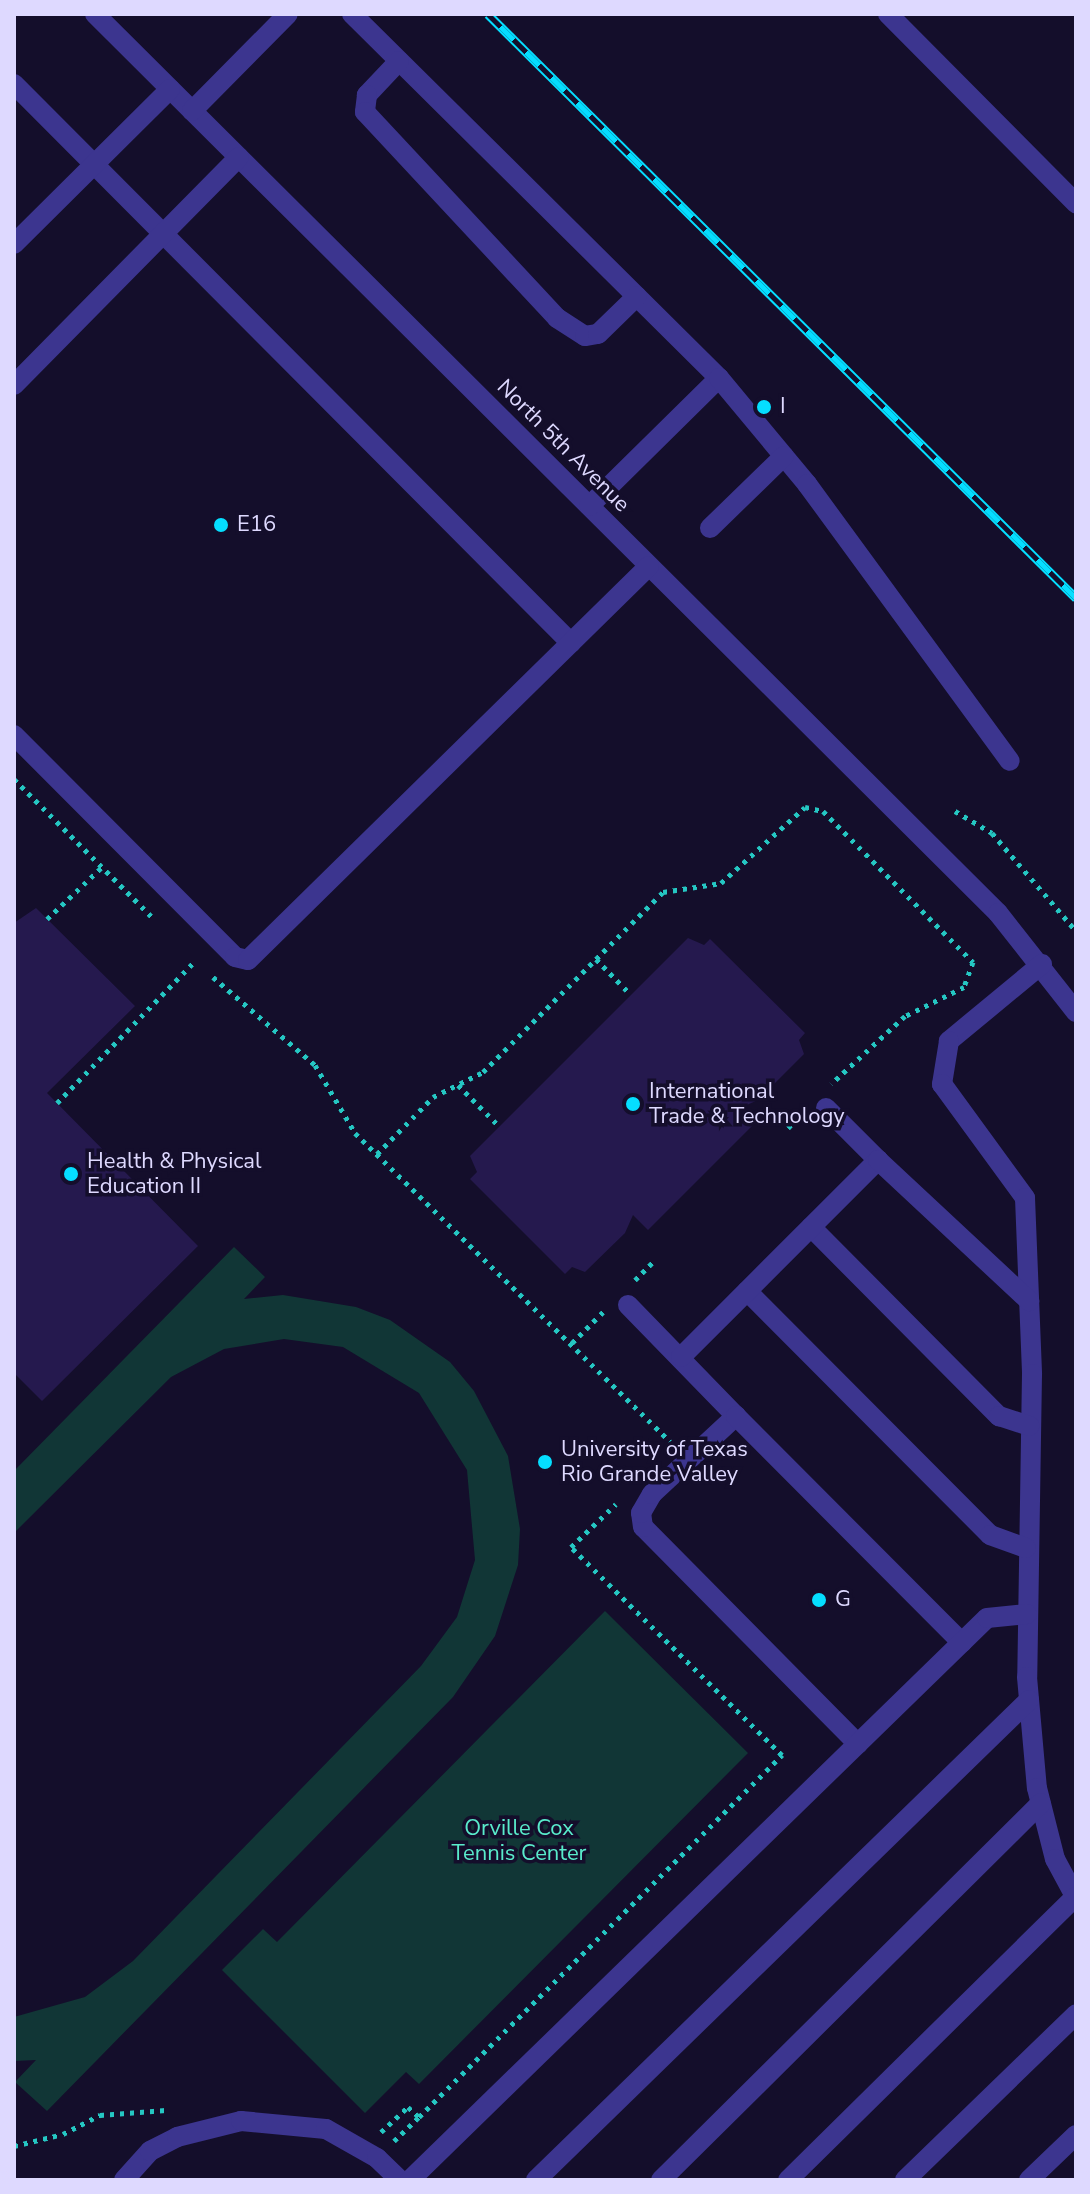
<!DOCTYPE html>
<style>
body{margin:0}
#map{position:relative;width:1090px;height:2194px;overflow:hidden;background:#140e2b;font-family:"Nunito Sans",sans-serif}
div>[style]{position:absolute}
[style*='--x']{left:calc(var(--x)*1px);top:calc(var(--y)*1px);width:calc(var(--w)*1px);rotate:calc(var(--a)*1deg)}
.green>*{inset:0;background:#113636}
.building>*{inset:0;background:#25194e}
.path>*{height:5px;margin-top:-2.5px;transform-origin:0;background:repeating-linear-gradient(90deg,#25c7c3 0 4px,transparent 0 10px)}
.minor>*{height:20px;margin:-10px;padding:0 10px;transform-origin:10px;border-radius:10px;background:#3c358f}
.rail>*{height:9px;margin-top:-4.5px;transform-origin:0;background:repeating-linear-gradient(90deg,#140e2b 0 18px,#05deff 0 36px);box-sizing:border-box;border-block:2px solid #05deff}
.dots>*{width:22px;height:22px;translate:-50% -50%;box-sizing:border-box;border:4px solid #140e2b;border-radius:50%}
span{translate:-50% -50%;white-space:nowrap;text-align:center;line-height:1.15;-webkit-text-stroke:7px #140e2b;paint-order:stroke}
.poi-label{font-size:22px;color:#ded9ff}
.left{translate:0 -50%;text-align:left}
.street-label{font-size:22px;color:#ded9ff}
.park-label{font-size:22px;color:#59ebcb}
.frame{position:absolute;inset:0;border:16px solid #ded9ff;pointer-events:none}
</style>
<div id="map">
<div class="green">
<div style="clip-path:polygon(234px 1247px,265px 1277px,244px 1299px,283px 1295px,356px 1307px,390px 1320px,450px 1362px,474px 1391px,508px 1456px,520px 1529px,518px 1565px,495px 1636px,453px 1697px,47px 2111px,15px 2082px,36px 2060px,14px 2061px,14px 2017px,85px 1997px,133px 1961px,421px 1666px,457px 1617px,475px 1560px,467px 1470px,419px 1393px,343px 1347px,284px 1339px,224px 1349px,171px 1377px,14px 1533px,14px 1471px)"></div>
<div style="clip-path:polygon(605px 1611px,748px 1753px,419px 2084px,406px 2072px,365px 2113px,222px 1970px,263px 1929px,277px 1942px)"></div>
</div>
<div class="building">
<div style="clip-path:polygon(36px 908px,135px 1006px,47px 1093px,198px 1246px,42px 1401px,14px 1373px,14px 923px)"></div>
<div style="clip-path:polygon(688px 938px,704px 945px,710px 939px,805px 1033px,799px 1040px,804px 1054px,758px 1100px,740px 1108px,755px 1123px,648px 1230px,633px 1215px,625px 1233px,585px 1272px,572px 1267px,565px 1274px,470px 1179px,477px 1172px,470px 1156px)"></div>
</div>
<div class="path">
<div style="--x:14;--y:779;--w:195;--a:45"></div>
<div style="--x:955;--y:811;--w:43;--a:30.7"></div>
<div style="--x:992;--y:833;--w:129;--a:49.4"></div>
<div style="--x:47;--y:919;--w:76;--a:-43.4"></div>
<div style="--x:596;--y:959;--w:50;--a:45.8"></div>
<div style="--x:213;--y:977;--w:135;--a:40.8"></div>
<div style="--x:315;--y:1065;--w:79;--a:59.5"></div>
<div style="--x:355;--y:1133;--w:441;--a:44.4"></div>
<div style="--x:458;--y:1085;--w:59;--a:45"></div>
<div style="--x:57;--y:1103;--w:199;--a:-45.8"></div>
<div style="--x:788;--y:1128;--w:19;--a:-47"></div>
<div style="--x:377;--y:1154;--w:80;--a:-45.5"></div>
<div style="--x:433;--y:1097;--w:56;--a:-26.6"></div>
<div style="--x:483;--y:1072;--w:255;--a:-45"></div>
<div style="--x:663;--y:892;--w:59;--a:-8.8"></div>
<div style="--x:721;--y:883;--w:113;--a:-42.1"></div>
<div style="--x:805;--y:807;--w:18;--a:13"></div>
<div style="--x:823;--y:811;--w:213;--a:45.2"></div>
<div style="--x:973;--y:962;--w:27;--a:110"></div>
<div style="--x:964;--y:987;--w:66;--a:153.8"></div>
<div style="--x:905;--y:1016;--w:100;--a:137.4"></div>
<div style="--x:635;--y:1280;--w:25;--a:-45"></div>
<div style="--x:572;--y:1343;--w:44;--a:-45"></div>
<div style="--x:381;--y:2132;--w:37;--a:-43"></div>
<div style="--x:408;--y:2107;--w:15;--a:42"></div>
<div style="--x:419;--y:2117;--w:513;--a:-44.92"></div>
<div style="--x:782;--y:1755;--w:296;--a:-135.4"></div>
<div style="--x:571;--y:1547;--w:62;--a:-43.7"></div>
<div style="--x:394;--y:2141;--w:35;--a:-44"></div>
<div style="--x:14;--y:2146;--w:50;--a:-13.8"></div>
<div style="--x:63;--y:2134;--w:42;--a:-27.2"></div>
<div style="--x:100;--y:2115;--w:66;--a:-4.3"></div>
</div>
<div class="minor">
<div style="--x:95;--y:14;--w:1274;--a:44.87"></div>
<div style="--x:998;--y:913;--w:126;--a:51.8"></div>
<div style="--x:352;--y:14;--w:517;--a:44.76"></div>
<div style="--x:719;--y:378;--w:182;--a:135.4"></div>
<div style="--x:888;--y:14;--w:267;--a:45.2"></div>
<div style="--x:399;--y:61;--w:47;--a:133.3"></div>
<div style="--x:367;--y:95;--w:17;--a:97"></div>
<div style="--x:365;--y:112;--w:282;--a:47"></div>
<div style="--x:557;--y:318;--w:33;--a:33"></div>
<div style="--x:585;--y:336;--w:13;--a:-9"></div>
<div style="--x:598;--y:334;--w:54;--a:-44.3"></div>
<div style="--x:14;--y:84;--w:789;--a:45.1"></div>
<div style="--x:192;--y:111;--w:136;--a:-45.3"></div>
<div style="--x:14;--y:244;--w:220;--a:-44.8"></div>
<div style="--x:719;--y:378;--w:138;--a:50.3"></div>
<div style="--x:807;--y:484;--w:343;--a:53.8"></div>
<div style="--x:14;--y:385;--w:320;--a:-45.4"></div>
<div style="--x:710;--y:528;--w:103;--a:-44.2"></div>
<div style="--x:14;--y:735;--w:313;--a:45.1"></div>
<div style="--x:235;--y:957;--w:13;--a:13"></div>
<div style="--x:248;--y:960;--w:562;--a:-44.5"></div>
<div style="--x:1042;--y:964;--w:121;--a:140.4"></div>
<div style="--x:949;--y:1041;--w:44;--a:99.2"></div>
<div style="--x:942;--y:1084;--w:141;--a:53.9"></div>
<div style="--x:1025;--y:1198;--w:176;--a:87.7"></div>
<div style="--x:1032;--y:1374;--w:303;--a:90.9"></div>
<div style="--x:1027;--y:1677;--w:111;--a:84.9"></div>
<div style="--x:1037;--y:1788;--w:73;--a:75.8"></div>
<div style="--x:1055;--y:1859;--w:44;--a:61.7"></div>
<div style="--x:826;--y:1108;--w:74;--a:45"></div>
<div style="--x:811;--y:1227;--w:267;--a:45.2"></div>
<div style="--x:999;--y:1416;--w:32;--a:18"></div>
<div style="--x:747;--y:1291;--w:344;--a:45.1"></div>
<div style="--x:990;--y:1535;--w:38;--a:20"></div>
<div style="--x:628;--y:1305;--w:155;--a:45.8"></div>
<div style="--x:681;--y:1357;--w:279;--a:-45"></div>
<div style="--x:878;--y:1160;--w:207;--a:43"></div>
<div style="--x:858;--y:1744;--w:305;--a:-134.7"></div>
<div style="--x:643;--y:1527;--w:14;--a:-98"></div>
<div style="--x:641;--y:1513;--w:22;--a:-60"></div>
<div style="--x:652;--y:1494;--w:115;--a:-42.9"></div>
<div style="--x:736;--y:1416;--w:320;--a:45.1"></div>
<div style="--x:124;--y:2180;--w:39;--a:-48"></div>
<div style="--x:150;--y:2151;--w:30;--a:-27"></div>
<div style="--x:177;--y:2137;--w:66;--a:-14"></div>
<div style="--x:241;--y:2121;--w:85;--a:5.4"></div>
<div style="--x:326;--y:2129;--w:59;--a:29.6"></div>
<div style="--x:377;--y:2158;--w:32;--a:44"></div>
<div style="--x:410;--y:2180;--w:805;--a:-44.25"></div>
<div style="--x:987;--y:1618;--w:40;--a:-5.7"></div>
<div style="--x:536;--y:2180;--w:688;--a:-44.23"></div>
<div style="--x:661;--y:2180;--w:535;--a:-44.77"></div>
<div style="--x:788;--y:2180;--w:403;--a:-44.6"></div>
<div style="--x:905;--y:2180;--w:238;--a:-44.1"></div>
<div style="--x:1029;--y:2180;--w:65;--a:-43.8"></div>
</div>
<div class="rail">
<div style="--x:488;--y:14;--w:829;--a:44.8"></div>
</div>
<div class="dots">
<div style="left:764px;top:407px;background:#05deff"></div>
<div style="left:221px;top:525px;background:#05deff"></div>
<div style="left:633px;top:1104px;background:#05deff"></div>
<div style="left:71px;top:1174px;background:#05deff"></div>
<div style="left:545px;top:1462px;background:#05deff"></div>
<div style="left:819px;top:1600px;background:#05deff"></div>
</div>
<div class="poi-label">
<span class="left" style="left:780px;top:407px">I</span>
<span class="left" style="left:237px;top:525px">E16</span>
<span class="left" style="left:649px;top:1104px">International<br>Trade &amp; Technology</span>
<span class="left" style="left:87px;top:1174px">Health &amp; Physical<br>Education II</span>
<span class="left" style="left:561px;top:1462px">University of Texas<br>Rio Grande Valley</span>
<span class="left" style="left:835px;top:1600px">G</span>
</div>
<div class="street-label">
<span style="left:563px;top:446px;rotate:45deg">North 5th Avenue</span>
</div>
<div class="park-label">
<span style="left:519px;top:1841px">Orville Cox<br>Tennis Center</span>
</div>
<div class="frame"></div>
</div>
